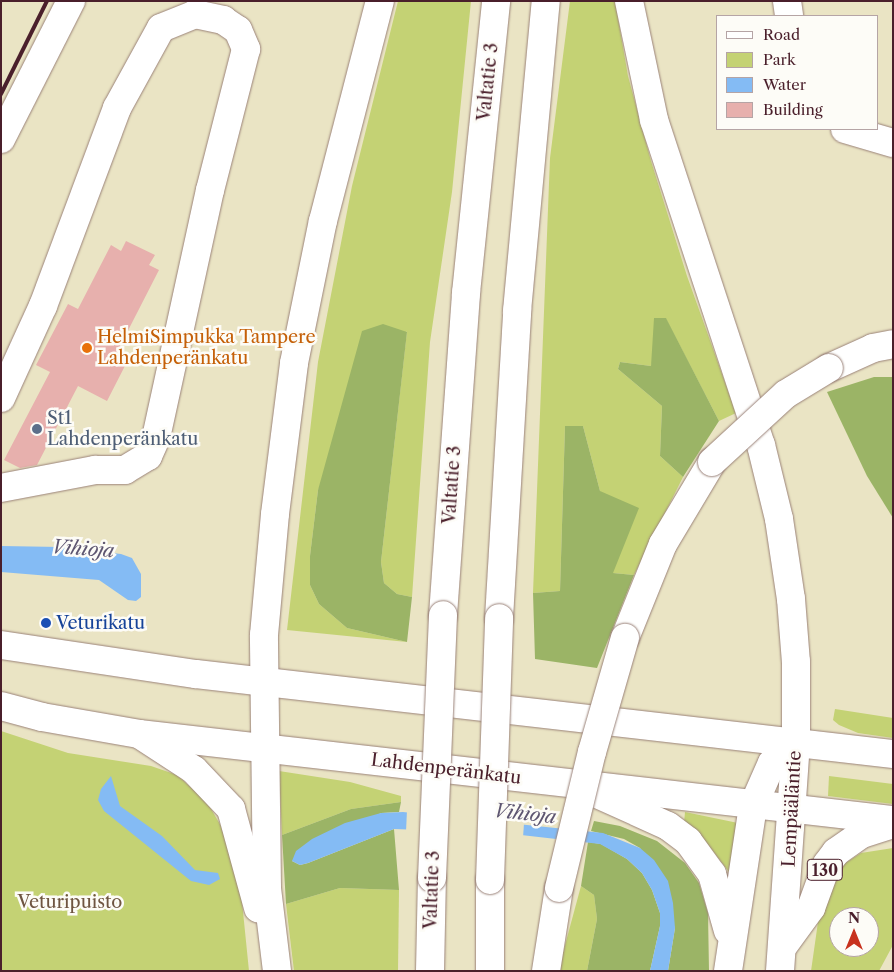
<!DOCTYPE html>
<meta charset="utf-8">
<style>
body{margin:0}
#map{position:relative;width:894px;height:972px;overflow:hidden;background:#eae4c4;font-family:"Libre Caslon Text",serif}
div>[style]{position:absolute}
[style*='--x']{left:calc(var(--x)*1px);top:calc(var(--y)*1px);width:calc(var(--w)*1px);rotate:calc(var(--a)*1deg)}
.green>*{inset:0;background:#c4d274}
.forest>*{inset:0;background:#9bb466}
.water>*{inset:0;background:#84bbf4}
.pier>*{inset:0;background:#eae4c4}
.building>*{inset:0;background:#e7b0ad}
.roads{filter:drop-shadow(0 0 1px #9a8278) drop-shadow(0 0 1px #9a8278)}
.minor>*{height:28px;margin:-14px;padding:0 14px;transform-origin:14px;border-radius:14px;background:#fff}
.major>*{height:28px;margin:-14px;padding:0 14px;transform-origin:14px;border-radius:14px;background:#fff}
.highway>*{height:28px;margin:-14px;padding:0 14px;transform-origin:14px;border-radius:14px;background:#fff}
.rail>*{height:4px;margin:-2px;padding:0 2px;transform-origin:2px;border-radius:2px;background:#4a1f2b}
.bridges{filter:drop-shadow(0 0 1px #9a8278) drop-shadow(0 0 1px #9a8278)}
.highway-bridge>*{height:28px;margin:-14px;padding:0 14px;transform-origin:14px;border-radius:14px;background:#fff}
.dots>*{width:14px;height:14px;translate:-50% -50%;box-sizing:border-box;border:2px solid #fdfcf7;border-radius:50%}
span{translate:-50% -50%;white-space:nowrap;text-align:center;line-height:1.15;-webkit-text-stroke:5px #fdfcf7;paint-order:stroke}
.shield-label span{padding:1px 4px;background:#fdfcf7;border:1px solid;border-radius:4px;-webkit-text-stroke-width:0}
.shield-label{font-size:16px;color:#4a1f2b;font-weight:700}
.street-label{font-size:18px;color:#4a1f2b}
.food-label{font-size:18px;color:#c56008}
.left{translate:0 -50%;text-align:left}
.service-label{font-size:18px;color:#4e5e75}
.transit-label{font-size:18px;color:#164399}
.park-label{font-size:18px;color:#6f5541}
.water-label{font-size:19px;color:#5e5671;font-style:italic}
.frame{position:absolute;inset:0;border:2px solid #4a1f2b;pointer-events:none}
.legend{position:absolute;left:716px;top:15px;width:162px;height:115px;box-sizing:border-box;background:#fdfcf7;border:1px solid #b5a4a5;margin:0;padding:6px 9px;list-style:none;font-size:15px;color:#4a1f2b}
.legend li{display:flex;align-items:center;gap:10px;height:25px}
.legend b{width:25px;border:1px solid #b5a4a5}
.north{position:absolute;left:829px;top:907px;width:50px;height:50px;box-sizing:border-box;background:#fdfcf7;border:1px solid #b5a4a5;border-radius:50%;rotate:0deg;font-size:14px;font-weight:700;line-height:20px;text-align:center;color:#4a1f2b}
.north::after{content:'';display:block;margin:auto;width:18px;height:22px;background:#c8321e;clip-path:polygon(50% 0,100% 100%,50% 72%,0 100%)}
</style>
<div id="map">
<div class="green">
<div style="clip-path:polygon(398px 1px,471px 1px,452px 192px,430px 342px,412px 597px,397px 594px,384px 583px,381px 562px,407px 331px,318px 490px,310px 556px,310px 585px,319px 604px,347px 628px,407px 642px,287px 630px,318px 362px,352px 186px)"></div>
<div style="clip-path:polygon(570px 1px,615px 1px,628px 76px,651px 161px,687px 276px,736px 413px,719px 421px,666px 319px,651px 366px,620px 362px,618px 369px,662px 406px,660px 456px,683px 477px,634px 575px,613px 573px,600px 491px,583px 426px,565px 426px,560px 591px,533px 593px,550px 158px)"></div>
<div style="clip-path:polygon(835px 709px,893px 718px,893px 738px,858px 733px,839px 725px,833px 720px)"></div>
<div style="clip-path:polygon(1px 731px,68px 753px,151px 766px,177px 775px,207px 802px,221px 826px,240px 882px,249px 971px,1px 971px)"></div>
<div style="clip-path:polygon(279px 771px,350px 782px,401px 796px,401px 802px,351px 809px,282px 835px)"></div>
<div style="clip-path:polygon(829px 776px,893px 784px,893px 804px,828px 796px)"></div>
<div style="clip-path:polygon(685px 812px,738px 823px,732px 876px,699px 833px,684px 823px)"></div>
<div style="clip-path:polygon(evenodd,893px 848px,893px 945px,879px 971px,811px 971px,818px 922px,833px 877px,844px 864px,861px 853px,893px 848px,839px 917px,869px 917px,869px 947px,839px 947px,839px 917px)"></div>
<div style="clip-path:polygon(581px 886px,594px 895px,597px 919px,587px 971px,558px 971px)"></div>
<div style="clip-path:polygon(340px 888px,399px 890px,398px 971px,294px 971px,286px 904px)"></div>
</div>
<div class="forest">
<div style="clip-path:polygon(654px 318px,666px 318px,719px 421px,683px 477px,660px 456px,662px 406px,618px 369px,620px 362px,651px 366px)"></div>
<div style="clip-path:polygon(383px 324px,407px 332px,381px 562px,384px 583px,397px 594px,412px 597px,407px 642px,347px 628px,319px 604px,310px 585px,310px 556px,318px 490px,362px 331px)"></div>
<div style="clip-path:polygon(874px 377px,893px 377px,893px 518px,867px 476px,827px 392px)"></div>
<div style="clip-path:polygon(565px 426px,583px 426px,600px 491px,639px 508px,613px 573px,634px 575px,597px 668px,535px 659px,533px 593px,560px 591px)"></div>
<div style="clip-path:polygon(401px 802px,399px 812px,381px 813px,292px 861px,300px 865px,308px 863px,394px 829px,399px 890px,340px 888px,286px 904px,282px 835px,351px 809px)"></div>
<div style="clip-path:polygon(594px 821px,620px 826px,657px 841px,685px 863px,699px 883px,708px 913px,709px 971px,668px 971px,675px 928px,640px 848px,624px 839px,591px 831px)"></div>
<div style="clip-path:polygon(588px 842px,601px 844px,627px 859px,642px 873px,652px 890px,660px 913px,660px 926px,650px 971px,587px 971px,597px 919px,594px 895px,581px 886px)"></div>
</div>
<div class="water">
<div style="clip-path:polygon(1px 546px,61px 547px,121px 554px,132px 558px,141px 574px,141px 597px,136px 601px,128px 600px,99px 580px,1px 572px)"></div>
<div style="clip-path:polygon(111px 776px,120px 806px,162px 836px,195px 870px,218px 873px,220px 879px,209px 885px,191px 881px,104px 811px,98px 800px,101px 789px)"></div>
<div style="clip-path:polygon(403px 812px,603px 833px,640px 848px,654px 860px,668px 881px,673px 903px,675px 928px,668px 971px,650px 971px,660px 926px,660px 913px,652px 890px,642px 873px,627px 859px,600px 844px,503px 833px,394px 829px,308px 863px,300px 865px,292px 861px,296px 851px,312px 839px,345px 823px,381px 813px)"></div>
</div>
<div class="pier">
<div style="clip-path:polygon(407px 810px,524px 823px,523px 838px,406px 832px)"></div>
</div>
<div class="building">
<div style="clip-path:polygon(126px 241px,155px 255px,149px 265px,159px 270px,116px 354px,128px 360px,107px 401px,78px 386px,37px 465px,20px 468px,4px 460px,50px 372px,36px 365px,68px 304px,78px 309px,111px 245px,121px 251px)"></div>
</div>
<div class="roads">
<div class="minor">
<div style="--x:787;--y:1;--w:15;--a:82"></div>
<div style="--x:845;--y:129;--w:50;--a:16.3"></div>
<div style="--x:1;--y:139;--w:155;--a:-63.1"></div>
<div style="--x:1;--y:398;--w:101;--a:-65.5"></div>
<div style="--x:43;--y:306;--w:211;--a:-69.5"></div>
<div style="--x:117;--y:108;--w:91;--a:-61.2"></div>
<div style="--x:161;--y:28;--w:37;--a:-22"></div>
<div style="--x:195;--y:14;--w:29;--a:12"></div>
<div style="--x:223;--y:20;--w:18;--a:34"></div>
<div style="--x:238;--y:30;--w:21;--a:67"></div>
<div style="--x:246;--y:49;--w:146;--a:104.3"></div>
<div style="--x:210;--y:190;--w:254;--a:102.3"></div>
<div style="--x:156;--y:438;--w:20;--a:114"></div>
<div style="--x:148;--y:456;--w:27;--a:149"></div>
<div style="--x:125;--y:470;--w:30;--a:180"></div>
<div style="--x:95;--y:470;--w:96;--a:169.2"></div>
</div>
<div class="major">
<div style="--x:1;--y:645;--w:197;--a:8.5"></div>
<div style="--x:196;--y:674;--w:702;--a:6.55"></div>
<div style="--x:1;--y:706;--w:42;--a:15"></div>
<div style="--x:42;--y:717;--w:98;--a:9.9"></div>
<div style="--x:139;--y:734;--w:759;--a:6.51"></div>
<div style="--x:595;--y:793;--w:80;--a:24.3"></div>
<div style="--x:668;--y:826;--w:25;--a:37"></div>
<div style="--x:688;--y:841;--w:41;--a:54"></div>
<div style="--x:712;--y:874;--w:59;--a:74.3"></div>
<div style="--x:784;--y:945;--w:46;--a:-53.9"></div>
<div style="--x:811;--y:908;--w:47;--a:-70"></div>
<div style="--x:827;--y:864;--w:15;--a:-53"></div>
<div style="--x:836;--y:852;--w:32;--a:-35"></div>
<div style="--x:862;--y:834;--w:32;--a:-18"></div>
<div style="--x:728;--y:971;--w:167;--a:-81.4"></div>
<div style="--x:753;--y:806;--w:47;--a:-66.2"></div>
<div style="--x:772;--y:763;--w:32;--a:-41"></div>
<div style="--x:780;--y:971;--w:230;--a:-86"></div>
</div>
<div class="highway">
<div style="--x:629;--y:1;--w:122;--a:78.1"></div>
<div style="--x:654;--y:120;--w:342;--a:71.8"></div>
<div style="--x:761;--y:445;--w:76;--a:76.3"></div>
<div style="--x:779;--y:519;--w:81;--a:81.5"></div>
<div style="--x:791;--y:599;--w:63;--a:85.5"></div>
<div style="--x:796;--y:662;--w:80;--a:90"></div>
<div style="--x:829;--y:368;--w:48;--a:-24.4"></div>
<div style="--x:873;--y:348;--w:20;--a:-11"></div>
<div style="--x:443;--y:615;--w:323;--a:-85.9"></div>
<div style="--x:466;--y:293;--w:294;--a:-84.1"></div>
<div style="--x:499;--y:618;--w:308;--a:-86.6"></div>
<div style="--x:517;--y:311;--w:311;--a:-84.7"></div>
<div style="--x:625;--y:638;--w:101;--a:-68"></div>
<div style="--x:663;--y:544;--w:96;--a:-59.1"></div>
<div style="--x:139;--y:734;--w:66;--a:33.2"></div>
<div style="--x:194;--y:770;--w:54;--a:46.5"></div>
<div style="--x:231;--y:809;--w:103;--a:74.7"></div>
<div style="--x:277;--y:971;--w:84;--a:-96.9"></div>
<div style="--x:267;--y:888;--w:253;--a:-90.7"></div>
<div style="--x:264;--y:635;--w:121;--a:-84.8"></div>
<div style="--x:275;--y:514;--w:152;--a:-82.8"></div>
<div style="--x:294;--y:363;--w:145;--a:-78.5"></div>
<div style="--x:323;--y:221;--w:227;--a:-75.5"></div>
<div style="--x:430;--y:971;--w:93;--a:-88.8"></div>
<div style="--x:490;--y:971;--w:91;--a:-90"></div>
<div style="--x:546;--y:971;--w:84;--a:-81.1"></div>
</div>
</div>
<div class="rail">
<div style="--x:1;--y:94;--w:104;--a:-63.7"></div>
</div>
<div class="bridges">
<div class="highway-bridge">
<div style="--x:712;--y:462;--w:100;--a:-42.6"></div>
<div style="--x:786;--y:394;--w:50;--a:-31.2"></div>
<div style="--x:432;--y:878;--w:263;--a:-87.6"></div>
<div style="--x:490;--y:880;--w:262;--a:-88"></div>
<div style="--x:559;--y:888;--w:140;--a:-76.4"></div>
<div style="--x:592;--y:752;--w:119;--a:-73.9"></div>
</div>
</div>
<div class="dots">
<div style="left:87px;top:348px;background:#e8710a"></div>
<div style="left:37px;top:429px;background:#5c6f8a"></div>
<div style="left:46px;top:623px;background:#1a4fb4"></div>
</div>
<div class="shield-label">
<span style="left:825px;top:870px">130</span>
</div>
<div class="street-label">
<span style="left:488px;top:82px;rotate:-84deg">Valtatie 3</span>
<span style="left:452px;top:485px;rotate:-86deg">Valtatie 3</span>
<span style="left:446px;top:769px;rotate:7deg">Lahdenperänkatu</span>
<span style="left:792px;top:809px;rotate:-87deg">Lempääläntie</span>
<span style="left:432px;top:890px;rotate:-88deg">Valtatie 3</span>
</div>
<div class="food-label">
<span class="left" style="left:97px;top:348px">HelmiSimpukka Tampere<br>Lahdenperänkatu</span>
</div>
<div class="service-label">
<span class="left" style="left:47px;top:429px">St1<br>Lahdenperänkatu</span>
</div>
<div class="transit-label">
<span class="left" style="left:56px;top:623px">Veturikatu</span>
</div>
<div class="park-label">
<span style="left:70px;top:902px">Veturipuisto</span>
</div>
<div class="water-label">
<span style="left:83px;top:549px;rotate:4deg">Vihioja</span>
<span style="left:525px;top:814px;rotate:6deg">Vihioja</span>
</div>
<div class="frame"></div>
<ul class="legend">
<li><b style="height:6px;background:#fff"></b>Road</li>
<li><b style="height:14px;background:#c4d274"></b>Park</li>
<li><b style="height:14px;background:#84bbf4"></b>Water</li>
<li><b style="height:14px;background:#e7b0ad"></b>Building</li>
</ul>
<div class="north">N</div>
</div>
